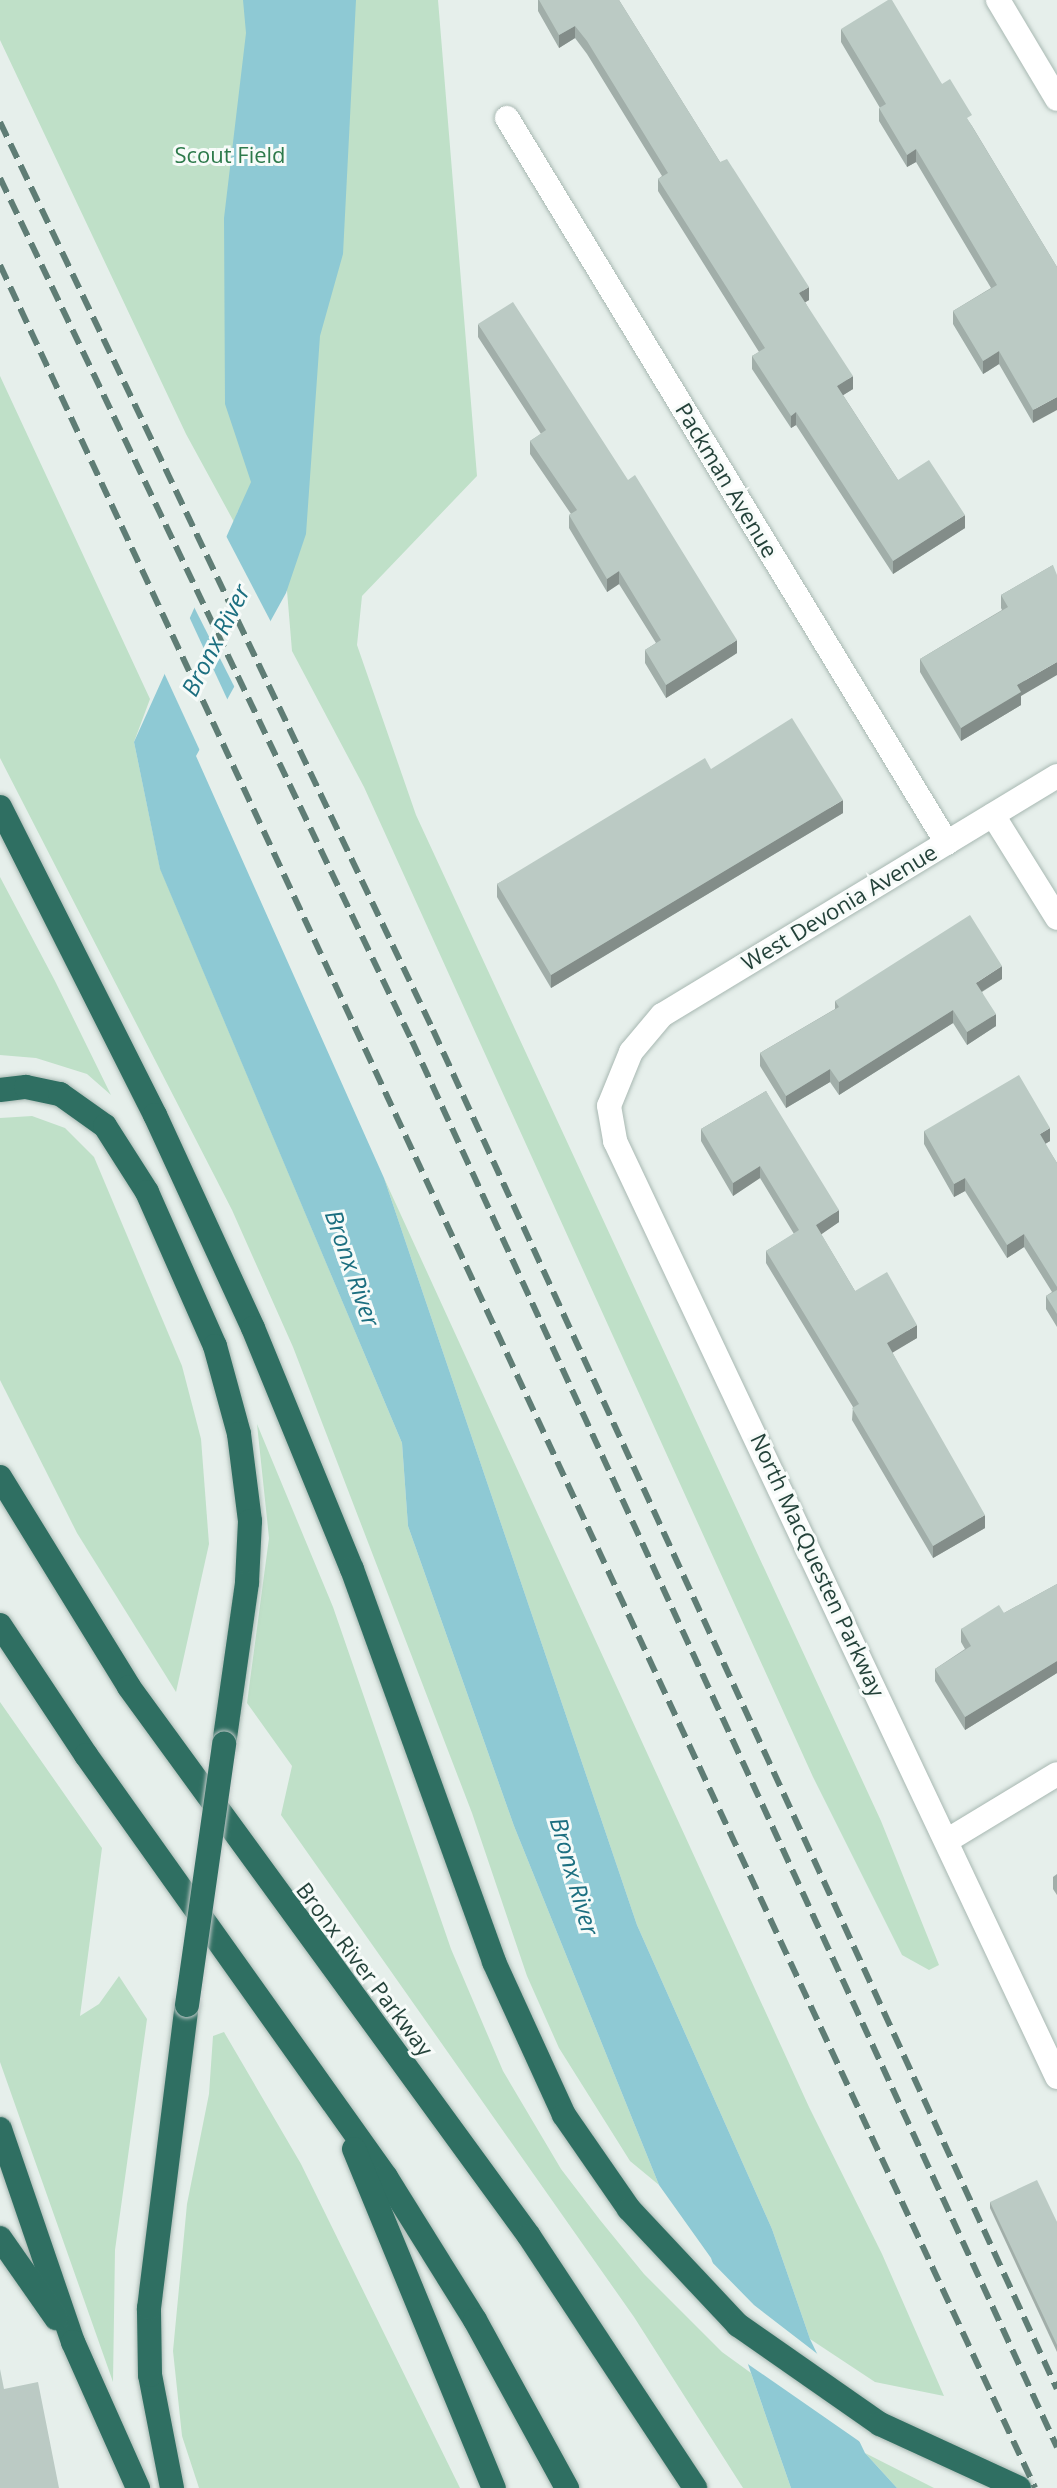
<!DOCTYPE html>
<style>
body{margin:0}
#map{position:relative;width:1057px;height:2488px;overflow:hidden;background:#e6efeb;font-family:"Open Sans",sans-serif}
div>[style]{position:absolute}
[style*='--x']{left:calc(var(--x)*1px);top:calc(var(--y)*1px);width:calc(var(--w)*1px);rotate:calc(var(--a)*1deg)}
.green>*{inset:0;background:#bfe0c8}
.water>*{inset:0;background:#8ec9d4}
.pier>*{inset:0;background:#e6efeb}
.roads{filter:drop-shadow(0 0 2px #a8b8b2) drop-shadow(0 0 2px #a8b8b2)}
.minor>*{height:24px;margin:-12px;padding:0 12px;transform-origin:12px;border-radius:12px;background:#fff}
.highway>*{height:24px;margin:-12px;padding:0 12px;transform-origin:12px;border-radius:12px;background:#2f6f62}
.rail>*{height:6px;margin-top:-3px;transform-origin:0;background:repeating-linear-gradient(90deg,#5f7d75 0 16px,transparent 0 24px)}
.bridges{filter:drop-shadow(0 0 2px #c2cac8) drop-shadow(0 0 2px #c2cac8)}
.highway-bridge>*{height:24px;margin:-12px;padding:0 12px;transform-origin:12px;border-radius:12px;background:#2f6f62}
.wall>*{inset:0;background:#a1aea9}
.shaded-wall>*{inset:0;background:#838d89}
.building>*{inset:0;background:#bbcac4}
span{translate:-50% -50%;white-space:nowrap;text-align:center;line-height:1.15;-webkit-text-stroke:6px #f7fbf9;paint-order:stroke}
.park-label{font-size:22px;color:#2d7a4b}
.street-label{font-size:22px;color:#24423a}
.water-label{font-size:24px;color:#1c6f80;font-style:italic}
</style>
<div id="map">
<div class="green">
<div style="clip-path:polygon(0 0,438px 0,477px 476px,362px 596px,357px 645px,416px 815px,881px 1821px,939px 1965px,929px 1970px,902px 1955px,813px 1777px,364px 787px,292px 651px,287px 591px,238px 511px,234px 522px,186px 434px,0 40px)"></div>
<div style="clip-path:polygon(0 376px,150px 699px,134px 742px,160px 868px,402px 1443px,408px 1526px,514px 1826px,659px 2185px,630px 2161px,559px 2048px,527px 1976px,472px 1813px,293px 1347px,232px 1210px,0 758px)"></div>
<div style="clip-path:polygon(0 877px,55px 981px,111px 1095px,87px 1074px,36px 1058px,0 1055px)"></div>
<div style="clip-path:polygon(32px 1116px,65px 1128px,94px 1157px,182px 1366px,201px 1439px,209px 1544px,176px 1692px,77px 1533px,0 1380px,0 1118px)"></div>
<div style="clip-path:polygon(384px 1178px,809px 2107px,882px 2254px,944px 2396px,875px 2382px,810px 2339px,772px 2229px,637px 1925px)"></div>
<div style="clip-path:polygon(257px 1424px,333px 1607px,451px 1949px,503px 2071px,561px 2169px,600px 2220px,644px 2274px,722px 2352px,751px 2373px,791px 2488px,743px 2488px,634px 2317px,281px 1815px,292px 1766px,247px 1703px,269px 1538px)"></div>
<div style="clip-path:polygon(0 1702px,102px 1848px,80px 2016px,99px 2004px,119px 1976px,147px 2019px,115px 2250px,113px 2382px,0 2062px)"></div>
<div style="clip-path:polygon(224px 2032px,301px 2164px,460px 2488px,199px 2488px,182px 2436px,173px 2351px,187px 2204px,209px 2094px,213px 2036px)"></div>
<div style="clip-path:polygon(865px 2453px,934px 2488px,897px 2488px)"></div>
</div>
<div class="water">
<div style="clip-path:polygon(243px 0,356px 0,343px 254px,320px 336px,306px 534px,286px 593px,196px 756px,384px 1178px,637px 1925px,772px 2229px,810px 2339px,865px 2453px,897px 2488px,791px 2488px,711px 2258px,659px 2185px,514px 1826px,408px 1526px,402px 1443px,160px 869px,134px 742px,251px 482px,225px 404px,224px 218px,246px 33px)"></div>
</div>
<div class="pier">
<div style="clip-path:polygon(224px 532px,272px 624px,236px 690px,191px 601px)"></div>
<div style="clip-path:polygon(186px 610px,229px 703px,201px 753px,160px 664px)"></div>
<div style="clip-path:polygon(704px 2254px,754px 2305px,824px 2359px,866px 2446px,742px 2360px)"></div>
</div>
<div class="roads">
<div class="minor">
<div style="--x:998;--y:0;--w:115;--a:59.2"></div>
<div style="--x:507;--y:118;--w:848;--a:58.75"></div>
<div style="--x:1057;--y:776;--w:462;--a:148.8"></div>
<div style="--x:662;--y:1015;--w:48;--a:130"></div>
<div style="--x:631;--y:1052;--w:58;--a:112.2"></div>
<div style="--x:609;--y:1106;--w:36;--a:80"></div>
<div style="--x:615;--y:1141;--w:1035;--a:64.72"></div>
<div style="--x:993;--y:815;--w:121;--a:58.1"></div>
<div style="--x:948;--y:1840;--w:127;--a:-31.2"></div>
</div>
<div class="highway">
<div style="--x:0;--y:807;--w:345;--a:63.3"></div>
<div style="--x:155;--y:1115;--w:234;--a:65.3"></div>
<div style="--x:253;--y:1328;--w:261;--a:67.7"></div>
<div style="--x:352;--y:1569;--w:418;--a:70.1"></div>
<div style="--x:494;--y:1962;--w:168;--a:65.4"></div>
<div style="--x:564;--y:2115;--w:114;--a:55.3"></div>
<div style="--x:629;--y:2209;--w:159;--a:46.8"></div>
<div style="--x:738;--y:2325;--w:173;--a:34.9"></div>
<div style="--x:880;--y:2424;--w:153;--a:24.7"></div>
<div style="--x:0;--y:1090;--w:26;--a:-7"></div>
<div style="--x:26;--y:1087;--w:35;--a:12"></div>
<div style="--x:60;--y:1094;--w:55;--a:35.4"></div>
<div style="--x:105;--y:1126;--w:78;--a:57.5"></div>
<div style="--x:147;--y:1192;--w:168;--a:66.2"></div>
<div style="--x:215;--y:1346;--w:91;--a:74.7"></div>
<div style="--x:239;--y:1434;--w:88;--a:82.8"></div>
<div style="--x:250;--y:1521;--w:62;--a:92.8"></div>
<div style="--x:247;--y:1583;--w:163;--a:98.1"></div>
<div style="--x:0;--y:1477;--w:246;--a:58.4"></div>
<div style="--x:129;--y:1687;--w:679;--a:53.92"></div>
<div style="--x:529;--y:2236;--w:302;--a:56.6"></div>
<div style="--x:0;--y:1625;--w:156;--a:56.5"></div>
<div style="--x:86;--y:1755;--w:518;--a:54.59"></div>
<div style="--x:386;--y:2177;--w:168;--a:58.1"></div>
<div style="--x:475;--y:2320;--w:192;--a:61.3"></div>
<div style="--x:0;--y:2129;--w:225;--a:71.1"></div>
<div style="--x:73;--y:2342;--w:160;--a:66"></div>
<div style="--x:354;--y:2149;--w:367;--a:67.6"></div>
<div style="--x:0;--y:2238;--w:98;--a:55"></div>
<div style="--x:172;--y:2488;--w:115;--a:-101"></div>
<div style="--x:150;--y:2375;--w:67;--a:-90.9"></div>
<div style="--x:149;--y:2308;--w:305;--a:-82.9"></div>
</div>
</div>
<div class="rail">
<div style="--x:0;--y:122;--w:1006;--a:64.5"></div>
<div style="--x:433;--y:1030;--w:1495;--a:65.34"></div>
<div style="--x:0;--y:178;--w:956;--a:64.48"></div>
<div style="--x:412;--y:1041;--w:1547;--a:65.36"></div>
<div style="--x:0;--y:265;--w:2452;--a:65.03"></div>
</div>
<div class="bridges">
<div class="highway-bridge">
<div style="--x:187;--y:2005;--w:264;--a:-81.9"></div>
</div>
</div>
<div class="wall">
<div style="clip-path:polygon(538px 0,619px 0,720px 162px,809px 300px,805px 302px,853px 389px,843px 395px,898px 480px,965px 528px,893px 574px,796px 425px,791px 428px,752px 369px,752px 356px,759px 352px,658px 191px,658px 179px,662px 176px,587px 54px,575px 38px,559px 48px,538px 11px)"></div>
<div style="clip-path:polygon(841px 29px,942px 84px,972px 126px,1057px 267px,1033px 423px,999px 364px,983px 374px,953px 324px,953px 311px,991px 288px,916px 162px,907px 167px,879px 121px,879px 108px,880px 108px,841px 42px)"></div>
<div style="clip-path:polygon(478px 324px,737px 653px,666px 698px,645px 663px,645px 650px,656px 643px,619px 584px,607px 592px,569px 528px,569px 515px,571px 514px,530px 454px,530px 441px,541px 434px,478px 337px)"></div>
<div style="clip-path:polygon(1053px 565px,1021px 696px,1021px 705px,961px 741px,920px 672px,920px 659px,1002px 610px,1001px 608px,1001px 595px)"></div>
<div style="clip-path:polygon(711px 769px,843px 813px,551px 988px,497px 897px,497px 884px)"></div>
<div style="clip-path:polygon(1002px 979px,982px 992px,996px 1026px,967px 1045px,953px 1023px,839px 1095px,830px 1082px,786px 1108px,760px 1066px,760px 1053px,835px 1009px,835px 1001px)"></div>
<div style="clip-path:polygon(766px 1091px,839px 1222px,821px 1234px,855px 1291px,917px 1338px,892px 1352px,985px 1528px,933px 1558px,852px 1420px,853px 1407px,766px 1263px,766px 1251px,794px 1234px,760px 1178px,733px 1196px,701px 1141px,701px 1129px)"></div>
<div style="clip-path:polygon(924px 1131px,1050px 1141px,1045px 1144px,1057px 1163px,1057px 1327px,1046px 1309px,1046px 1296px,1052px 1292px,1024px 1247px,1007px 1258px,965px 1191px,954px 1197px,924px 1144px)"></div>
<div style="clip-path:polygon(1057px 1584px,1057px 1673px,965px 1730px,935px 1681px,935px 1669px,965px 1649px,961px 1642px,961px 1629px,1004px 1613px)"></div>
<div style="clip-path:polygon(1057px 1874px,1057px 1895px,1053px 1889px,1053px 1877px)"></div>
<div style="clip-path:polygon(990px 2202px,1057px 2222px,1057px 2352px,990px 2208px)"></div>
</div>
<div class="shaded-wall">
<div style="clip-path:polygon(575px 26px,575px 38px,559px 48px,559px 35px)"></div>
<div style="clip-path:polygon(916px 149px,916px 162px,907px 167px,907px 155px)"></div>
<div style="clip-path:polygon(809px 287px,809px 300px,799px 306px,799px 293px)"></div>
<div style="clip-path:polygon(999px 351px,999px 364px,983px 374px,983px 361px)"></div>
<div style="clip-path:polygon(853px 376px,853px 389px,837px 399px,837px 386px)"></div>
<div style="clip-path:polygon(1057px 397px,1057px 410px,1033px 423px,1033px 410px)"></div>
<div style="clip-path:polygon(796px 412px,796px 425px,791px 428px,791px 416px)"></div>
<div style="clip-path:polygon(965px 515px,965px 528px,893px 574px,893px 561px)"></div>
<div style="clip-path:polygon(619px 571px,619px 584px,607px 592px,607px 579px)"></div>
<div style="clip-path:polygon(737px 640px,737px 653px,666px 698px,666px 685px)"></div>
<div style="clip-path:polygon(1057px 662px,1057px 675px,1021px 696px,1021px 705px,961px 741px,961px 728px,1017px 685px)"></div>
<div style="clip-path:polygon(843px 800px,843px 813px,551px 988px,551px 975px)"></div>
<div style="clip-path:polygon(1002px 966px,1002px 979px,976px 995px,976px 983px)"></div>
<div style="clip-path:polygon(953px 1010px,953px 1023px,839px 1095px,839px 1082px)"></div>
<div style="clip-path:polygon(996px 1014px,996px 1026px,967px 1045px,967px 1032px)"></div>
<div style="clip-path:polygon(830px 1069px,830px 1082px,786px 1108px,786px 1096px)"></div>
<div style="clip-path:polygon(1050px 1128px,1050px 1141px,1040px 1147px,1040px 1134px)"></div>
<div style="clip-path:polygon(760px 1166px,760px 1178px,733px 1196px,733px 1183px)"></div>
<div style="clip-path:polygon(965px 1178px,965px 1191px,954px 1197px,954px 1184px)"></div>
<div style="clip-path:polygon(839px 1210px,839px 1222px,816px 1238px,816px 1225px)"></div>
<div style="clip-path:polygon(1024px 1234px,1024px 1247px,1007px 1258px,1007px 1245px)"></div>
<div style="clip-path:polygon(917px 1325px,917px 1338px,887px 1356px,887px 1343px)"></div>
<div style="clip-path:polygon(985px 1515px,985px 1528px,933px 1558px,933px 1546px)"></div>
<div style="clip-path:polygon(1057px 1661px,1057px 1673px,965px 1730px,965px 1717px)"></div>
</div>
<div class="building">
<div style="clip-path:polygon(539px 0,619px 0,720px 162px,727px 159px,809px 287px,799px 293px,853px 376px,837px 386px,898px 480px,929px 460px,965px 515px,893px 561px,796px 412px,791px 416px,752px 356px,765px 348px,658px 179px,668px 173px,587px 41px,575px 26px,559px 35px)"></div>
<div style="clip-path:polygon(888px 0,892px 0,942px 84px,950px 79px,972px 115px,967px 118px,1057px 267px,1057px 397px,1033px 410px,999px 351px,983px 361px,953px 311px,997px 285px,916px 149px,907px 155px,879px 108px,886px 104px,841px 29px)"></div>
<div style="clip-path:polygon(513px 302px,628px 480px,635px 475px,737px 640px,666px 685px,645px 650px,661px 640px,619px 571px,607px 579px,569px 515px,577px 510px,530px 441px,546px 430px,478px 324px)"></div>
<div style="clip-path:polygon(1053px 565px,1057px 575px,1057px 662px,1017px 685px,1021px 692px,961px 728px,920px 659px,1008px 607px,1001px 595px)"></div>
<div style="clip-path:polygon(792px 718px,843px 800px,551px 975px,497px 884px,705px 758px,711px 769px)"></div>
<div style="clip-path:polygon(970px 915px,1002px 966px,976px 983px,996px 1014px,967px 1032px,953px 1010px,839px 1082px,830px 1069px,786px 1096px,760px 1053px,839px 1007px,835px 1001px)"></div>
<div style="clip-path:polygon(1019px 1075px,1050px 1128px,1040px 1134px,1057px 1163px,1057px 1287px,1024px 1234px,1007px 1245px,965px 1178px,954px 1184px,924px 1131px)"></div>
<div style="clip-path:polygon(766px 1091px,839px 1210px,816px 1225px,855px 1291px,887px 1272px,917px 1325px,887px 1343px,985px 1515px,933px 1546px,852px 1408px,859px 1404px,766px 1251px,799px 1230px,760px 1166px,733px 1183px,701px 1129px)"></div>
<div style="clip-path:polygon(1057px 1290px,1057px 1314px,1046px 1296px)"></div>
<div style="clip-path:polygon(1057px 1584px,1057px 1661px,965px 1717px,935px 1669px,971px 1646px,961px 1629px,999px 1605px,1004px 1613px)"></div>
<div style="clip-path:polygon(1037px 2180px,1057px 2222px,1057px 2345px,990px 2202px)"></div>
<div style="clip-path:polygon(0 2369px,4px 2389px,38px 2382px,59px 2488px,0 2488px)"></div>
</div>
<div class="park-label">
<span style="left:230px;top:155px">Scout Field</span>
</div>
<div class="street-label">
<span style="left:727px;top:480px;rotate:59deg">Packman Avenue</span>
<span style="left:839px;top:907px;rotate:-31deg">West Devonia Avenue</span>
<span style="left:818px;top:1565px;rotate:65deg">North MacQuesten Parkway</span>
<span style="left:365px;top:1969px;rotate:53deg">Bronx River Parkway</span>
</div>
<div class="water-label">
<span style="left:215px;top:640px;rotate:-63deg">Bronx River</span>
<span style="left:353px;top:1268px;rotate:71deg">Bronx River</span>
<span style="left:575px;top:1876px;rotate:74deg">Bronx River</span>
</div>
</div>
